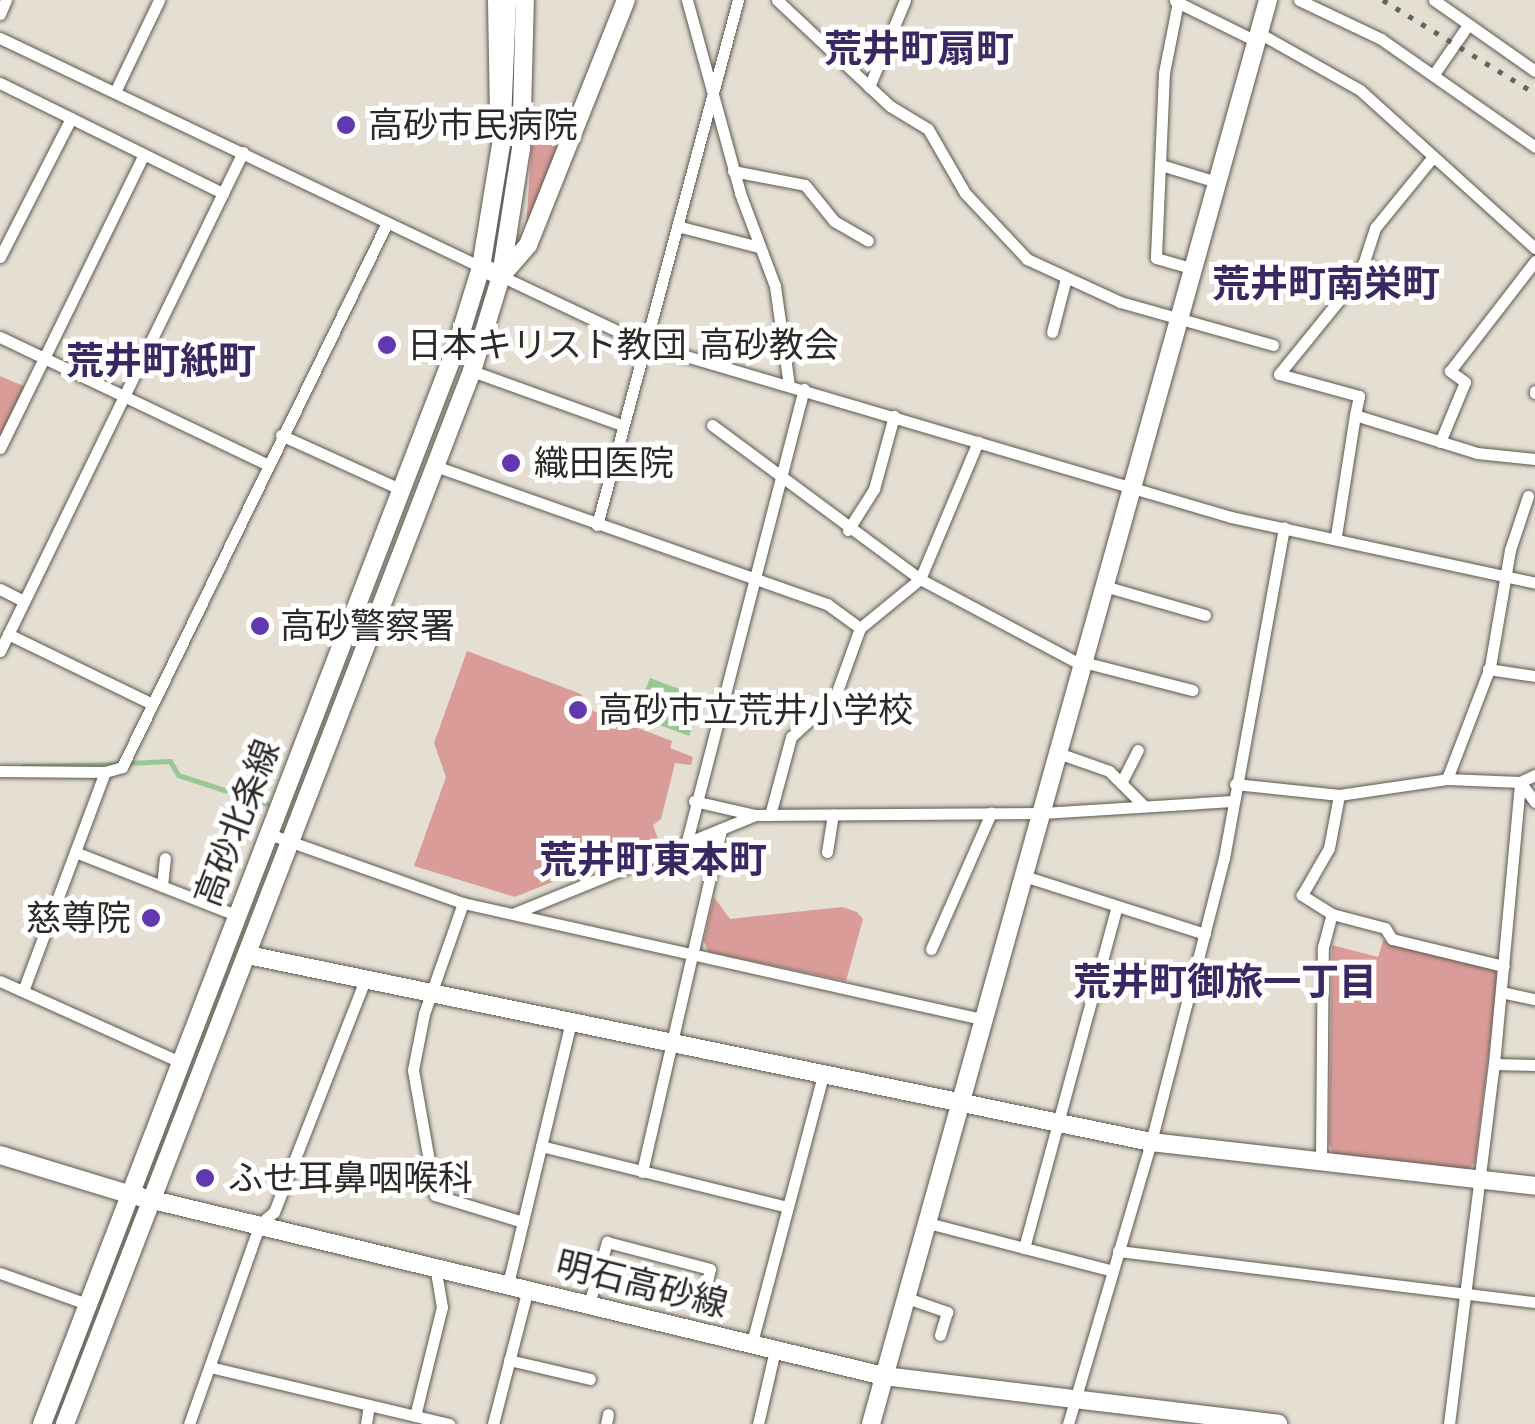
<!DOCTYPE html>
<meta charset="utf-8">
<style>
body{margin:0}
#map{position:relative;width:1535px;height:1424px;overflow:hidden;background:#e4ded3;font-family:"Work Sans","Noto Sans JP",sans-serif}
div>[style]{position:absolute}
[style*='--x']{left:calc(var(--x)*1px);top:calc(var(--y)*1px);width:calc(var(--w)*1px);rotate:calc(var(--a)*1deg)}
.green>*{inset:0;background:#d99c98}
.water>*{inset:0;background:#9ac895}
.stream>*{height:5px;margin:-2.5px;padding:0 2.5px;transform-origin:2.5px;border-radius:2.5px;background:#9ac895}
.roads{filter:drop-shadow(0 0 2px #5d584f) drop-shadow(0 0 2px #5d584f)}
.street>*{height:11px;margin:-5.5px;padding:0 5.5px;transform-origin:5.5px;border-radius:5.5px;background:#fff}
.secondary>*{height:18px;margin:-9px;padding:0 9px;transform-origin:9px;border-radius:9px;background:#fff}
.primary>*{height:18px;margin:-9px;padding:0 9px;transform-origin:9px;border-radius:9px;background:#fff}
.rail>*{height:5px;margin-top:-2.5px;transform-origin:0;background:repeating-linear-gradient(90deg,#65625b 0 5px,transparent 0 15px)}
.dots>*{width:28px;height:28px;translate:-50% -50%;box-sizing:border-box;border:5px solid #fff;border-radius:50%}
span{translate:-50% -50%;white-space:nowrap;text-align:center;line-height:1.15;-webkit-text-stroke:10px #fff;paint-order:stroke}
.poi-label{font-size:35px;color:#2c2a26}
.left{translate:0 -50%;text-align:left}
.right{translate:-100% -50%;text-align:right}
.street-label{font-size:35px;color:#2c2a26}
.neighbourhood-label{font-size:38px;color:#3a2863;font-weight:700}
</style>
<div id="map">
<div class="green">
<div style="clip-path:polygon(539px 106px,559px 148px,526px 230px,534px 107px)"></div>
<div style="clip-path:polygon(0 376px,26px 387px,0 439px)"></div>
<div style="clip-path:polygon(467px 651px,581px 694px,593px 711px,672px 741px,670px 748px,693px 757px,691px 765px,675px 763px,661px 819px,653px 825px,658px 839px,515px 897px,414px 866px,446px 777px,434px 743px)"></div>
<div style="clip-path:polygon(714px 897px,730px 919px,842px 907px,857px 912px,863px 919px,846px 981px,708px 952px,704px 941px)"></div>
<div style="clip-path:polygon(1383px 941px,1494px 968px,1498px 978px,1475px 1163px,1467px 1171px,1334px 1156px,1329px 1144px,1332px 945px,1378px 957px)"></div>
</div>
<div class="water">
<div style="clip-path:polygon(650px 678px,703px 698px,689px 736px,635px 716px)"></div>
</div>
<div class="stream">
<div style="--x:128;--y:763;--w:42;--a:-2.7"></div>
<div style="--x:170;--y:761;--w:16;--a:60"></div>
<div style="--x:178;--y:775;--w:94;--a:18"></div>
<div style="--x:23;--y:766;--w:94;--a:-1.2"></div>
</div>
<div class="roads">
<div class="street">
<div style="--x:493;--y:0;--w:117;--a:89"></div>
<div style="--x:687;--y:0;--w:200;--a:74.6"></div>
<div style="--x:740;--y:193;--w:99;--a:69.4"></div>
<div style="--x:775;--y:286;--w:100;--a:82"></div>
<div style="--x:777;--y:0;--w:155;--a:43.2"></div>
<div style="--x:890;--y:106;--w:44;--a:31.2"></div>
<div style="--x:928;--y:129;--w:74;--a:60"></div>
<div style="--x:965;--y:193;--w:91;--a:46.8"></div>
<div style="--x:1027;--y:259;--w:102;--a:24.8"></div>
<div style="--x:1120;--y:302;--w:159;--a:15.7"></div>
<div style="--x:1299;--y:0;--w:91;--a:25.4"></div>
<div style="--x:1381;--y:39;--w:188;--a:35"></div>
<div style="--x:1434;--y:0;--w:123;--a:35.1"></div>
<div style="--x:1175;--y:1;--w:90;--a:26.3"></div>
<div style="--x:1178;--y:2;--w:72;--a:101.2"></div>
<div style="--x:1164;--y:73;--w:185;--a:92.5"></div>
<div style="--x:1156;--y:258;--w:37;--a:16"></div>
<div style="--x:0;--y:14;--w:15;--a:-67"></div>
<div style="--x:1259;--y:33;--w:116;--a:29.4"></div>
<div style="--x:1360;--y:90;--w:236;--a:42.1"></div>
<div style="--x:0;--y:38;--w:533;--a:25.46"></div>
<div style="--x:1434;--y:74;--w:60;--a:-55.2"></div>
<div style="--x:0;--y:83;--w:249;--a:26.3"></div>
<div style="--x:869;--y:87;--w:94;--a:-67.5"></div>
<div style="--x:115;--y:92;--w:102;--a:-64.4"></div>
<div style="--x:1432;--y:158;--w:90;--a:129.2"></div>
<div style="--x:1375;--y:228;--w:36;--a:108"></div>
<div style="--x:1364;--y:262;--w:38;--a:122"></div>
<div style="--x:1344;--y:294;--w:103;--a:129.1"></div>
<div style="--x:1279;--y:374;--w:83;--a:15.4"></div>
<div style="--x:1359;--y:396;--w:19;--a:102"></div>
<div style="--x:1355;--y:415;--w:128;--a:17.3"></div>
<div style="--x:1477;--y:453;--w:58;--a:5.9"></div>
<div style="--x:1161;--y:165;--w:59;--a:16.9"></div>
<div style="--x:733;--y:171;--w:73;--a:11"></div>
<div style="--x:805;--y:185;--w:46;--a:51.1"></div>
<div style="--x:834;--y:221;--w:39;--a:30"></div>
<div style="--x:677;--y:226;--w:85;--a:14.4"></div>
<div style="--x:0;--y:257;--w:156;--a:-62.9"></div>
<div style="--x:1364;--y:263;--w:21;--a:28"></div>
<div style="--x:501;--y:276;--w:159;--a:25.3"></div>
<div style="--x:645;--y:344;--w:611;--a:16.45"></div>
<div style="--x:1231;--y:517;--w:311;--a:12.2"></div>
<div style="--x:1052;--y:332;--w:52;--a:-75.4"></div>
<div style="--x:0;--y:337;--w:295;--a:25.5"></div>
<div style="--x:472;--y:371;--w:159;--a:19.8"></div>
<div style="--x:1535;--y:391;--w:2;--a:90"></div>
<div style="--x:712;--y:425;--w:259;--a:36.5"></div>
<div style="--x:920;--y:579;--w:183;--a:28"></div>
<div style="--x:281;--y:435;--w:131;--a:24.4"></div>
<div style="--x:1440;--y:442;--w:65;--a:-67.4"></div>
<div style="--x:1465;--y:382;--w:19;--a:-144"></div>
<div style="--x:1450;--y:371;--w:139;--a:-52.3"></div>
<div style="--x:0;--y:448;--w:327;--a:-63.9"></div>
<div style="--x:432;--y:465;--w:419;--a:19.4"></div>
<div style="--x:827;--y:604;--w:41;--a:36"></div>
<div style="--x:597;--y:525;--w:544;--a:-74.97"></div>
<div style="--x:848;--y:530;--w:49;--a:-57.6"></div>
<div style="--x:874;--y:489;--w:76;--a:-74.7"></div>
<div style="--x:1336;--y:536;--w:122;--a:-81.1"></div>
<div style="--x:1104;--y:586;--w:105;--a:16"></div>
<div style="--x:0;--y:589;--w:27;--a:27"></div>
<div style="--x:8;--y:634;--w:158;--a:25.9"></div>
<div style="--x:0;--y:651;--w:555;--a:-64.04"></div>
<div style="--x:1083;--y:662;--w:113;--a:14.4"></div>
<div style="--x:1488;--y:669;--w:48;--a:8.5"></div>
<div style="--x:1058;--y:753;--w:54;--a:19.4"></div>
<div style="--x:1109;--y:771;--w:48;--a:45"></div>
<div style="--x:0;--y:771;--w:105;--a:0.5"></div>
<div style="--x:1447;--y:779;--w:120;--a:-69"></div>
<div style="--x:1490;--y:667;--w:119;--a:-80.3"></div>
<div style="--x:1510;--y:550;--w:57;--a:-71.6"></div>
<div style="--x:1520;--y:782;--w:25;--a:53"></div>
<div style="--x:1121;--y:783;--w:37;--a:-63"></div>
<div style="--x:1235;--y:784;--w:105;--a:6"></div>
<div style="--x:1339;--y:795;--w:109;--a:-8.4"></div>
<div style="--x:1447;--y:779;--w:73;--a:2.4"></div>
<div style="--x:1520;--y:782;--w:17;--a:-25"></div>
<div style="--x:694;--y:801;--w:63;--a:12.9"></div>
<div style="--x:755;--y:815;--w:287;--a:-0.4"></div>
<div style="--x:1042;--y:813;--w:190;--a:-3.6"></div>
<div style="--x:770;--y:815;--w:81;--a:-74.9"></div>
<div style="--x:791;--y:737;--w:59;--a:-42.3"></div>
<div style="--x:835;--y:697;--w:73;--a:-70.1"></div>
<div style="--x:860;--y:628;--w:77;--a:-39.2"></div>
<div style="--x:920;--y:579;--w:149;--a:-67.1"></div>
<div style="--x:269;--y:834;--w:206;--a:19.6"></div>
<div style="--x:463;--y:903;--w:532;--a:12.6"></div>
<div style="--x:687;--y:841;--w:467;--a:-75.5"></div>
<div style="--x:75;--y:852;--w:173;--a:21.4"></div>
<div style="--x:827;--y:852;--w:38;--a:-81"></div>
<div style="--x:1024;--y:876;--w:190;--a:17.8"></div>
<div style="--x:162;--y:886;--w:28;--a:-84"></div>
<div style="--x:463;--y:903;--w:118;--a:109.4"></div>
<div style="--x:424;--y:1014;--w:57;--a:101.1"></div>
<div style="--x:413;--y:1070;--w:127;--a:80"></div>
<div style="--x:435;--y:1195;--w:92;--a:17.1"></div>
<div style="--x:515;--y:913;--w:259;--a:-22.2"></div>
<div style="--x:1332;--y:914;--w:36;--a:-148"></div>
<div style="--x:1302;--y:895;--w:54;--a:-60.1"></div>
<div style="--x:1329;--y:848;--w:54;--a:-79.3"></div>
<div style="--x:931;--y:949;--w:149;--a:-66.2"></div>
<div style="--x:1099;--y:970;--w:36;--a:14"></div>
<div style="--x:1134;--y:979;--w:13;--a:-72"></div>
<div style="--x:0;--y:981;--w:195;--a:24.2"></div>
<div style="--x:23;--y:991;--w:234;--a:-69.5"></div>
<div style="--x:105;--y:772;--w:18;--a:-16"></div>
<div style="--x:122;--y:767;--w:605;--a:-64.03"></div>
<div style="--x:1501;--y:992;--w:35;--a:12"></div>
<div style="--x:1494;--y:1064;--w:41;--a:1.4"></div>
<div style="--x:541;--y:1146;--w:254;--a:13.9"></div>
<div style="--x:1321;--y:1159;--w:212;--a:-89.5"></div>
<div style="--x:1323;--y:947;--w:34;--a:-75"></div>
<div style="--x:1332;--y:914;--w:55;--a:14.8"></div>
<div style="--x:1385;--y:928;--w:13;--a:58"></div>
<div style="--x:1392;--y:939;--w:115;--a:13.6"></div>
<div style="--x:642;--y:1172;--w:352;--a:-77"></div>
<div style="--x:924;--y:1222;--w:195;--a:14.5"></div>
<div style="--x:1024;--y:1248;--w:354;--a:-74.8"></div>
<div style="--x:1118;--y:1251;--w:420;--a:7"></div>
<div style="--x:0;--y:1273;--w:92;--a:19.6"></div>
<div style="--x:508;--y:1284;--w:266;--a:-76.5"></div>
<div style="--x:904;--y:1297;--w:46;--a:19.2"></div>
<div style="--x:947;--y:1312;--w:24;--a:107"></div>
<div style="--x:589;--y:1304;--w:65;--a:-73.8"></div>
<div style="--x:607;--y:1242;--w:106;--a:14.7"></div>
<div style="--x:710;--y:1269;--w:39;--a:103"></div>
<div style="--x:751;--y:1346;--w:276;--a:-75.1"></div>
<div style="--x:509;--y:1360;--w:83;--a:13.2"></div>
<div style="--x:210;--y:1367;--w:246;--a:13.4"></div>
<div style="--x:415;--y:1416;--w:112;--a:-76.1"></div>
<div style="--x:442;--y:1307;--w:42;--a:-99.7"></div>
<div style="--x:189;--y:1424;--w:212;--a:-70.5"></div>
<div style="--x:260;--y:1224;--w:18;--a:-41"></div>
<div style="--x:274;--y:1212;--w:247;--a:-68.6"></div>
<div style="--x:366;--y:1424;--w:19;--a:-81"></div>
<div style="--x:493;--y:1424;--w:139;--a:-75.5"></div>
<div style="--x:606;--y:1424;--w:10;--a:-79"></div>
<div style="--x:758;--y:1424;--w:76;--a:-77.1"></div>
<div style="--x:1068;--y:1424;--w:294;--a:-73.6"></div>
<div style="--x:1151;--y:1142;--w:293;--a:-75.6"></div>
<div style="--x:1224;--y:858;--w:336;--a:-79.7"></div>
<div style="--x:1449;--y:1424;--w:363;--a:-82.9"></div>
<div style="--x:1494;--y:1064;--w:283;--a:-84.7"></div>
</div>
<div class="secondary">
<div style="--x:481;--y:267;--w:124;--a:-80.7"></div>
<div style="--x:501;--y:145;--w:145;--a:-87.6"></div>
<div style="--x:501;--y:276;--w:129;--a:-81.1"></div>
<div style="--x:521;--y:149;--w:149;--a:-88.5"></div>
<div style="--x:248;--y:955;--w:922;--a:11.7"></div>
<div style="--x:1151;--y:1142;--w:387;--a:6.5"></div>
<div style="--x:0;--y:1155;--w:134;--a:16.9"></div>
<div style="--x:128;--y:1194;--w:778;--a:13.54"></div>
<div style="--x:884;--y:1376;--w:397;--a:6.9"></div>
<div style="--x:871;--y:1424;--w:1478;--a:-74.42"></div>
</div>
<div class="primary">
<div style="--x:42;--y:1424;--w:1153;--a:-68.96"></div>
<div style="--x:456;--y:348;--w:85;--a:-72.8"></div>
<div style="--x:481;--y:267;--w:22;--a:24"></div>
<div style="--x:65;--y:1424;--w:1129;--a:-68.87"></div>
<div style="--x:472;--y:371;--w:99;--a:-73"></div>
<div style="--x:501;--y:276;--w:41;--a:-48.9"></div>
<div style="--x:528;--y:245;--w:264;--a:-68.2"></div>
</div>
</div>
<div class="rail">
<div style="--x:1383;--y:0;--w:178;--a:31.5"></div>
</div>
<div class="dots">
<div style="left:346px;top:125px;background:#6238b0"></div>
<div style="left:387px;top:345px;background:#6238b0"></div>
<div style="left:511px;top:463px;background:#6238b0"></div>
<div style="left:260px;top:626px;background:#6238b0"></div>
<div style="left:578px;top:710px;background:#6238b0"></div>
<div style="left:151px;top:918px;background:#6238b0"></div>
<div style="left:205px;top:1178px;background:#6238b0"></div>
</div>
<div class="poi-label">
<span class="left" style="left:368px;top:125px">高砂市民病院</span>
<span class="left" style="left:407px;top:345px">日本キリスト教団 高砂教会</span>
<span class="left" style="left:534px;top:463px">織田医院</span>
<span class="left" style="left:280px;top:626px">高砂警察署</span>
<span class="left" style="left:598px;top:710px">高砂市立荒井小学校</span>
<span class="right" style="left:131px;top:918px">慈尊院</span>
<span class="left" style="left:228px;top:1178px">ふせ耳鼻咽喉科</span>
</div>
<div class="street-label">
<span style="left:237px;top:823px;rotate:-69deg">高砂北条線</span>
<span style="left:642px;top:1284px;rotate:14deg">明石高砂線</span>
</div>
<div class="neighbourhood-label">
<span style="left:919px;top:50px">荒井町扇町</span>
<span style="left:1326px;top:285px">荒井町南栄町</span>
<span style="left:161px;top:362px">荒井町紙町</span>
<span style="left:653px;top:861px">荒井町東本町</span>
<span style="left:1225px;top:983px">荒井町御旅一丁目</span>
</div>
</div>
